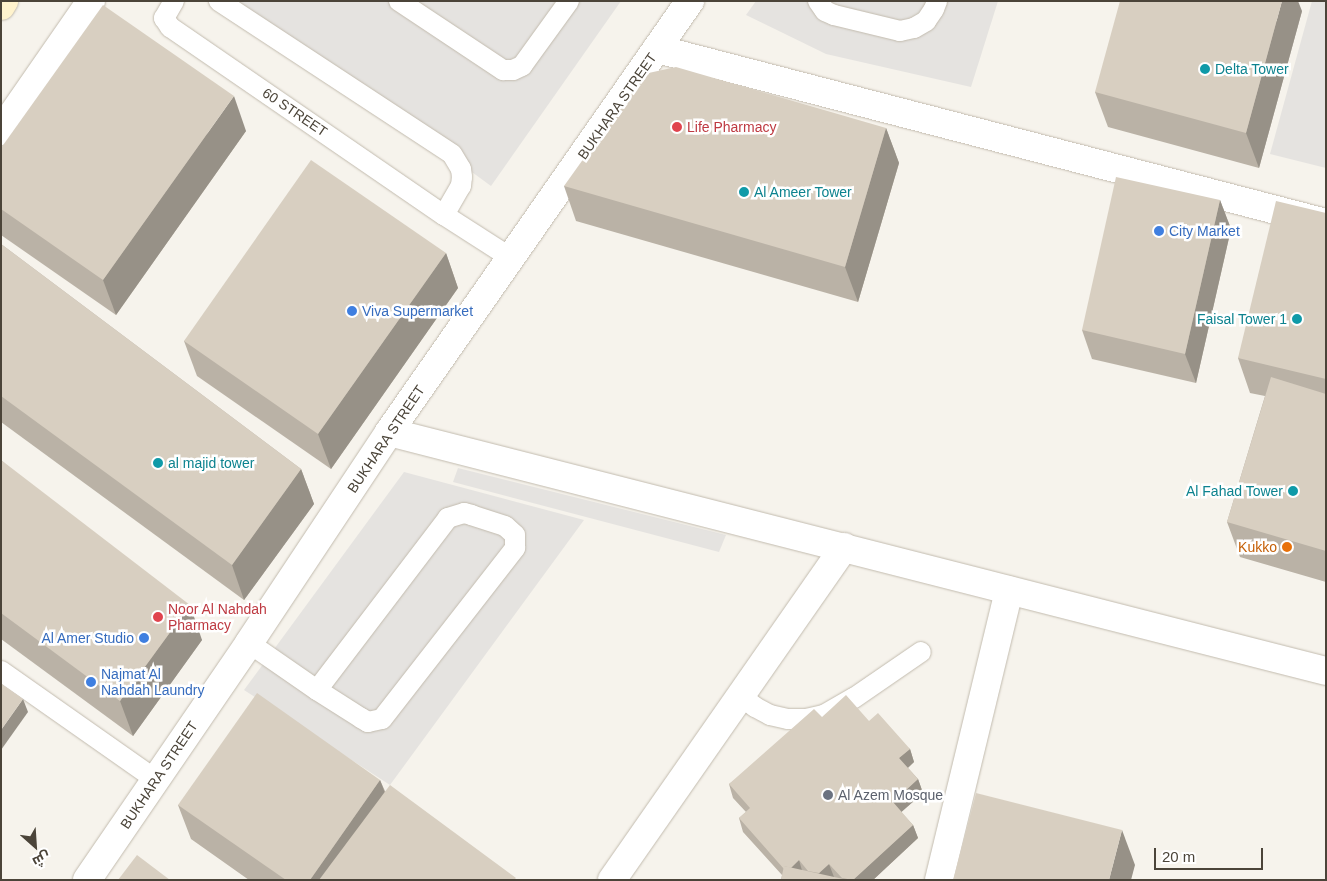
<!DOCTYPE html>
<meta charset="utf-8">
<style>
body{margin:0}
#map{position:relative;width:1327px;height:881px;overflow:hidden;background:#f6f3ec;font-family:Helvetica,Cairo,sans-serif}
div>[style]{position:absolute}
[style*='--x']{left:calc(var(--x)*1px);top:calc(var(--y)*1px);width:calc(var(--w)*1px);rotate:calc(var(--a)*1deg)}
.parking>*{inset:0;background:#e5e3e0}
.roads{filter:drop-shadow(0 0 1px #c2bbae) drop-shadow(0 0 1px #c2bbae)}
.service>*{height:20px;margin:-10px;padding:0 10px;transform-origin:10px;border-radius:10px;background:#fff}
.minor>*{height:28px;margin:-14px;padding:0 14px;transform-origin:14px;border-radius:14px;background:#fff}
.secondary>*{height:28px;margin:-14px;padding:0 14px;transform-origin:14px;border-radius:14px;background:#fff3cd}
.wall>*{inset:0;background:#bab2a6}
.shaded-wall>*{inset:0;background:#979187}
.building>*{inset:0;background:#d8cfc1}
.dots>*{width:14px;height:14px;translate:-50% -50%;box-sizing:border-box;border:2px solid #fff;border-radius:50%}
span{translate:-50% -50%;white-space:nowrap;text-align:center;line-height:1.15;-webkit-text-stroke:5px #fff;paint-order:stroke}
.culture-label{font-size:14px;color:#0d838f}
.left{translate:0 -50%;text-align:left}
.right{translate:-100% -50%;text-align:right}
.street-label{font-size:14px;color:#4b4439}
.health-label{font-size:14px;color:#be3a42}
.shop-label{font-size:14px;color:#366cbe}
.food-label{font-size:14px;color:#c56008}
.worship-label{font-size:14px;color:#5b616d}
.frame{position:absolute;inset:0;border:2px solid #4b4439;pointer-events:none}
.north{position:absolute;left:10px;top:821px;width:50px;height:50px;-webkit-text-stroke:4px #fff;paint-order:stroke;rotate:154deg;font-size:14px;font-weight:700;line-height:20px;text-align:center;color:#4b4439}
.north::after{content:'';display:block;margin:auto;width:18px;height:22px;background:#4b4439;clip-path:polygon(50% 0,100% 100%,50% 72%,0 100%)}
.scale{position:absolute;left:1154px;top:848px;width:109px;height:22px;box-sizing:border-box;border:2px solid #4b4439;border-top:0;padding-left:6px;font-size:15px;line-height:18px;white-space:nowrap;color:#4b4439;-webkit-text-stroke:4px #fff;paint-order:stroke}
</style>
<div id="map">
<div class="parking">
<div style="clip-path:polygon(238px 1px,621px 1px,491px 186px)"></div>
<div style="clip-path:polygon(756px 1px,998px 1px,971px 87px,826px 54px,746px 15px)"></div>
<div style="clip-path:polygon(1312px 1px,1326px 1px,1326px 168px,1270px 154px)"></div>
<div style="clip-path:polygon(458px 468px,726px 535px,719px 552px,453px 482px)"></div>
<div style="clip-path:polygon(404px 472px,584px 520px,390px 785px,244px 690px)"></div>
</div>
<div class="roads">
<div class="service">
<div style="--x:174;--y:1;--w:20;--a:120"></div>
<div style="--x:164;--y:18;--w:11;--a:56"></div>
<div style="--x:170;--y:27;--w:332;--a:34.5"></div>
<div style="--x:444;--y:215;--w:34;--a:-60"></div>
<div style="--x:461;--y:186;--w:9;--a:-84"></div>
<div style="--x:462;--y:177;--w:8;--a:-97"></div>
<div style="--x:461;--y:169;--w:17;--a:-121"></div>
<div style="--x:452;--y:154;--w:279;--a:-146.7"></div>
<div style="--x:399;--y:1;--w:125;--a:33.6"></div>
<div style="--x:503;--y:70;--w:10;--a:0"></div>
<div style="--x:513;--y:70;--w:10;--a:-24"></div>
<div style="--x:522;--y:66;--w:80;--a:-54.1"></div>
<div style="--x:818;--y:1;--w:12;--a:55"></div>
<div style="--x:825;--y:11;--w:10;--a:24"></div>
<div style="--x:834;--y:15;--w:68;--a:13.6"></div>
<div style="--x:900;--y:31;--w:14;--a:-12"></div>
<div style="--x:914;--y:28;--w:14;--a:-30"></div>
<div style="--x:926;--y:21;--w:14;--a:-56"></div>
<div style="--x:934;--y:9;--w:9;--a:-69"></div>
<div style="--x:444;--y:215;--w:80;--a:32.7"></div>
<div style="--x:249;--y:643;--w:83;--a:34.7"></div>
<div style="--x:317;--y:690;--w:52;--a:32.5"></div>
<div style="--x:361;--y:718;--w:8;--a:30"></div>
<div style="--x:368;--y:722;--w:14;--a:-12"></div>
<div style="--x:382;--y:719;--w:217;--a:-52.1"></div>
<div style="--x:515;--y:548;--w:13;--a:-90"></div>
<div style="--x:515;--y:535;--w:13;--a:-138"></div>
<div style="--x:505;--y:526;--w:35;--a:-162"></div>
<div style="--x:472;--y:515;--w:8;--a:-166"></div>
<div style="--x:464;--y:513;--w:17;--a:163"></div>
<div style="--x:448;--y:518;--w:216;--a:127.3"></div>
<div style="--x:1;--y:671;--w:189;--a:35.1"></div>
<div style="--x:741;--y:696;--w:18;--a:38"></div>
<div style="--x:755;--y:707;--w:17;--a:28"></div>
<div style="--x:770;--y:715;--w:18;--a:13"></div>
<div style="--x:788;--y:719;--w:18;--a:0"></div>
<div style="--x:806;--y:719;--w:18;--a:-13"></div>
<div style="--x:824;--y:715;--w:34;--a:-30"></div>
<div style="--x:854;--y:698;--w:81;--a:-34.5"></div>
</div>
<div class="minor">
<div style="--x:657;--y:49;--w:691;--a:14.58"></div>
<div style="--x:1;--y:131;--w:158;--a:-55.3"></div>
<div style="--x:389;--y:432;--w:967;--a:14.31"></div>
<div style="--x:87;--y:880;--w:287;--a:-55.6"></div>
<div style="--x:249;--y:643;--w:253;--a:-56.4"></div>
<div style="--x:389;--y:432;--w:526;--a:-55.07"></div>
<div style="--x:612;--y:880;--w:406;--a:-55.1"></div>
<div style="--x:939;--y:880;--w:298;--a:-76.4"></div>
</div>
<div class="secondary">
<div style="--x:1;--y:6;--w:6;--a:-59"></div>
</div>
</div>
<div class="wall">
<div style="clip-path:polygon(1302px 11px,1259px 168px,1108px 127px,1095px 92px)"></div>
<div style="clip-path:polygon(886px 128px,899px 163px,858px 302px,576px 221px,564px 186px)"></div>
<div style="clip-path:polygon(246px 131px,116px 315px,1px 235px,1px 148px)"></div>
<div style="clip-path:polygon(1220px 200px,1231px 229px,1196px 383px,1092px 359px,1082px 330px)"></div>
<div style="clip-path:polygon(1326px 213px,1326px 582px,1240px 557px,1227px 522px,1265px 396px,1250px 393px,1238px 358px)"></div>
<div style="clip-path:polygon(1px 244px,301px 469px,314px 504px,244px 600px,1px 422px)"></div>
<div style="clip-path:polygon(446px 253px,458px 288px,331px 469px,197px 376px,184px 341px)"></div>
<div style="clip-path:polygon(1px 460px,202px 640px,133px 736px,1px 639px)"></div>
<div style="clip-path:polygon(822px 717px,869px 721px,910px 749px,914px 762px,908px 768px,918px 779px,923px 793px,901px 812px,913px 825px,918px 838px,873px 880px,781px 880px,782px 875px,743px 832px,739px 818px,746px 812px,733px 798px,729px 784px)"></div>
<div style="clip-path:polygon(380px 780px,385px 791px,516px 880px,249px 880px,191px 839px,178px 805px)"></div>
</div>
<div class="shaded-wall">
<div style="clip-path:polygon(1282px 1px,1298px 1px,1302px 11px,1259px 168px,1246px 133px)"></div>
<div style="clip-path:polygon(234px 96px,246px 131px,116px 315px,103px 280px)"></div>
<div style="clip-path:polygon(886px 128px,899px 163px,858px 302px,845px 267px)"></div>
<div style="clip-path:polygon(1220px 200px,1231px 229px,1196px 383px,1185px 354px)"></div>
<div style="clip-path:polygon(446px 253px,458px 288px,331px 469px,318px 434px)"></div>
<div style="clip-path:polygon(301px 469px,314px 504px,244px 600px,232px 565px)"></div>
<div style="clip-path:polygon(190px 605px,202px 640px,133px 736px,120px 701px)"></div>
<div style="clip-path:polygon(23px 699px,28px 712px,1px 750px,1px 730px)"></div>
<div style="clip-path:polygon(910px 749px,914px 762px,904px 771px,899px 758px)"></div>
<div style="clip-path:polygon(918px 779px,923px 793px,898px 815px,893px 802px)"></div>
<div style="clip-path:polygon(380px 780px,393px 814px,347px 880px,310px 880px)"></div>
<div style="clip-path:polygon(913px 825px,918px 838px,873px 880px,853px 880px)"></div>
<div style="clip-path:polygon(1122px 830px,1135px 865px,1131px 880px,1109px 880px)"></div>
<div style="clip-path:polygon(799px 860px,803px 874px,786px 872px)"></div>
<div style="clip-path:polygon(829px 864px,834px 877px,814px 878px)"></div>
</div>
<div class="building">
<div style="clip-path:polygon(1120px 1px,1282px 1px,1246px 133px,1095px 92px)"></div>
<div style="clip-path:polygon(103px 5px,234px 96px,103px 280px,1px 209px,1px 148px)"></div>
<div style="clip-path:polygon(676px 67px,886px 128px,845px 267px,564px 186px,644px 74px)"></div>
<div style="clip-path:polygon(311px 160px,446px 253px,318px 434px,184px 341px)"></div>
<div style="clip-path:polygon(1116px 177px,1220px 200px,1185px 354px,1082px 330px)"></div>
<div style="clip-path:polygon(1276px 201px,1326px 213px,1326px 379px,1238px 358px)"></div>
<div style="clip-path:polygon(1px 244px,301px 469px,232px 565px,1px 396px)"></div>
<div style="clip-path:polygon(1271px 377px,1326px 394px,1326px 551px,1227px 522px)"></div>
<div style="clip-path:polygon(1px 460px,190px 605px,120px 701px,1px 613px)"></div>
<div style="clip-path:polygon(1px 684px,23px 699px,1px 730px)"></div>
<div style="clip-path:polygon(257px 693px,380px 780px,310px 880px,286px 880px,178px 805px)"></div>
<div style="clip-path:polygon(846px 695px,869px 721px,878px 713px,910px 749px,899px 758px,918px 779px,893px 802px,913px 825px,853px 880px,842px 878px,829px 864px,819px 873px,808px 871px,799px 860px,791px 868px,784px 866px,784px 869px,739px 818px,750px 808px,729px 784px,814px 709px,822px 717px)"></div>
<div style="clip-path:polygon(390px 785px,516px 878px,514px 880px,319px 880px)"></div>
<div style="clip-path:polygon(976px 793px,1122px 830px,1109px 880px,953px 880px)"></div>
<div style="clip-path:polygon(137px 855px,170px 880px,118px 880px)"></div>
<div style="clip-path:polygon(784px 866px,848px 880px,781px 880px)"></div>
</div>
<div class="dots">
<div style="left:1205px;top:69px;background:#0f9aa8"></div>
<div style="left:677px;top:127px;background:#e0444e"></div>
<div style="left:744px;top:192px;background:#0f9aa8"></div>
<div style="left:1159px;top:231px;background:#3f7fe0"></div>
<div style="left:352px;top:311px;background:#3f7fe0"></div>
<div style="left:1297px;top:319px;background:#0f9aa8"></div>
<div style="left:158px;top:463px;background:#0f9aa8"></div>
<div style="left:1293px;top:491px;background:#0f9aa8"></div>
<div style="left:1287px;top:547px;background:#e8710a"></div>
<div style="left:158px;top:617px;background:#e0444e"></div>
<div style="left:144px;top:638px;background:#3f7fe0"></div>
<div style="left:91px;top:682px;background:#3f7fe0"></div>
<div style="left:828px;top:795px;background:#6b7280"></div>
</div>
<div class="culture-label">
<span class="left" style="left:1215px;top:69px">Delta Tower</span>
<span class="left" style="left:754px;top:192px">Al Ameer Tower</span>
<span class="right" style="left:1287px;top:319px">Faisal Tower 1</span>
<span class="left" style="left:168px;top:463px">al majid tower</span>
<span class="right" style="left:1283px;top:491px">Al Fahad Tower</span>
</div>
<div class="street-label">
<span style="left:617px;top:106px;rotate:-55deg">BUKHARA STREET</span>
<span style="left:295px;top:112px;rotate:34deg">60 STREET</span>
<span style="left:386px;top:439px;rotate:-56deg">BUKHARA STREET</span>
<span style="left:159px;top:775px;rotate:-56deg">BUKHARA STREET</span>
</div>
<div class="health-label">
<span class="left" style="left:687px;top:127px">Life Pharmacy</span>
<span class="left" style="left:168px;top:617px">Noor Al Nahdah<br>Pharmacy</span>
</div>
<div class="shop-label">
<span class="left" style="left:1169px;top:231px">City Market</span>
<span class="left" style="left:362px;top:311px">Viva Supermarket</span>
<span class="right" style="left:134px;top:638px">Al Amer Studio</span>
<span class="left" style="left:101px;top:682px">Najmat Al<br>Nahdah Laundry</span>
</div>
<div class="food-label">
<span class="right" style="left:1277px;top:547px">Kukko</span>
</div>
<div class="worship-label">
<span class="left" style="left:838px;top:795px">Al Azem Mosque</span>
</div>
<div class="frame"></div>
<div class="north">ش</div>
<div class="scale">20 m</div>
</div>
